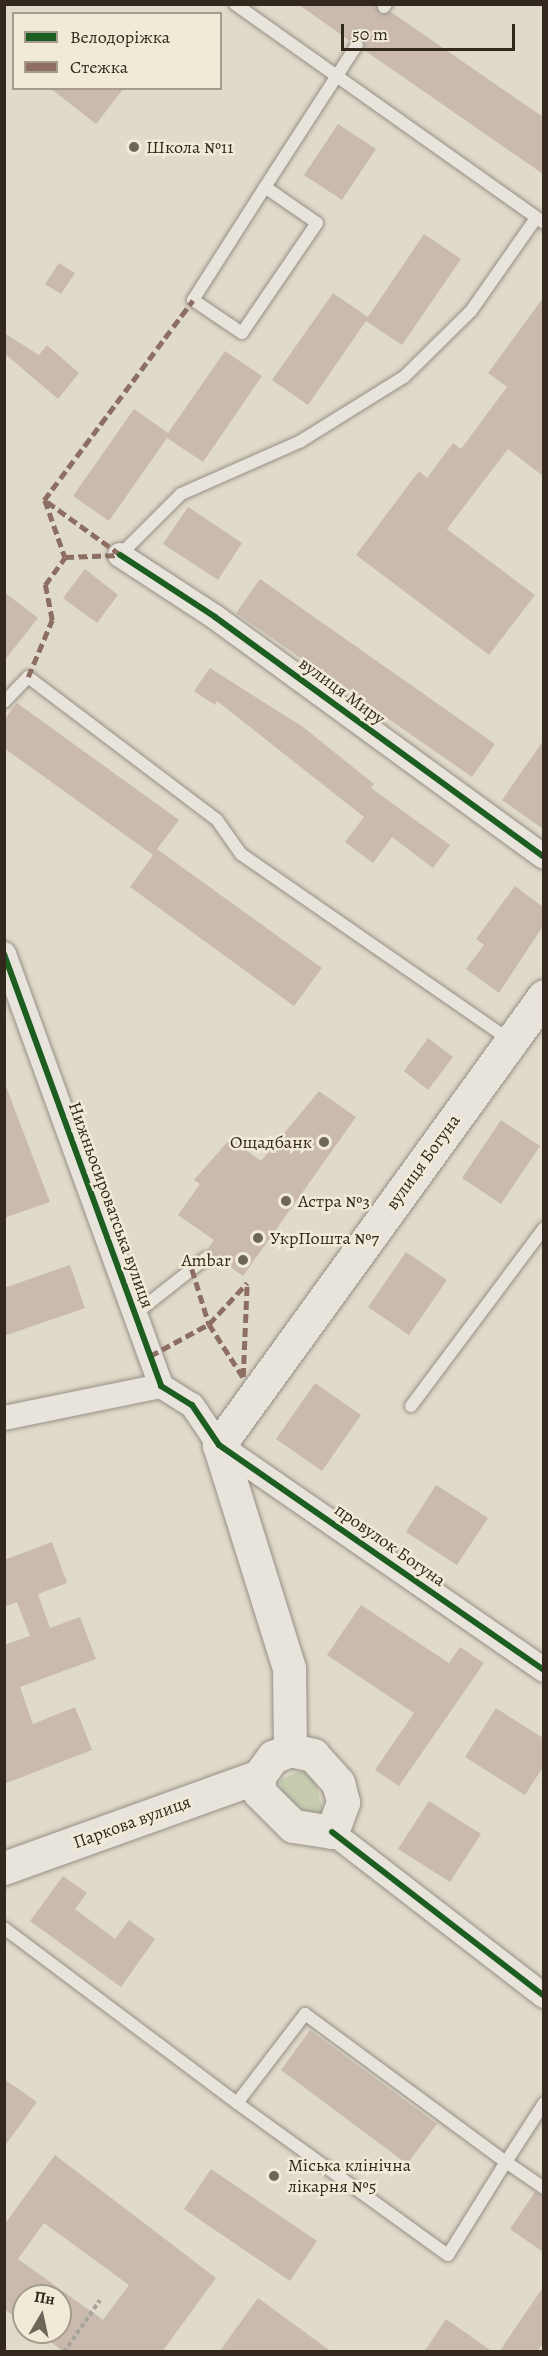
<!DOCTYPE html>
<meta charset="utf-8">
<style>
body{margin:0}
#map{position:relative;width:548px;height:2356px;overflow:hidden;background:#e0daca;font-family:Alegreya,serif}
div>[style]{position:absolute}
[style*='--x']{left:calc(var(--x)*1px);top:calc(var(--y)*1px);width:calc(var(--w)*1px);rotate:calc(var(--a)*1deg)}
.green>*{inset:0;background:#c6cdae}
.building>*{inset:0;background:#cabaae}
.path>*{height:4px;margin-top:-2px;transform-origin:0;background:repeating-linear-gradient(90deg,#a7a49d 0 4.5px,transparent 0 7.5px)}
.roads{filter:drop-shadow(0 0 2px #959086) drop-shadow(0 0 2px #959086)}
.service>*{height:12px;margin:-6px;padding:0 6px;transform-origin:6px;border-radius:6px;background:#e8e4dc}
.minor>*{height:24px;margin:-12px;padding:0 12px;transform-origin:12px;border-radius:12px;background:#e8e4dc}
.secondary>*{height:33px;margin:-16.5px;padding:0 16.5px;transform-origin:16.5px;border-radius:16.5px;background:#e8e4dc}
.quiet>*{height:4.5px;margin-top:-2.25px;transform-origin:0;background:repeating-linear-gradient(90deg,#8d6e63 0 9px,transparent 0 13.5px)}
.cycleway>*{height:6px;margin:-3px;padding:0 3px;transform-origin:3px;border-radius:3px;background:#1b5e20}
.dots>*{width:16px;height:16px;translate:-50% -50%;box-sizing:border-box;border:3px solid #f1ead7;border-radius:50%}
span{translate:-50% -50%;white-space:nowrap;text-align:center;line-height:1.15;-webkit-text-stroke:5px #f1ead7;paint-order:stroke}
.poi-label{font-size:18px;color:#32281e}
.left{translate:0 -50%;text-align:left}
.right{translate:-100% -50%;text-align:right}
.street-label{font-size:18px;color:#32281e}
.frame{position:absolute;inset:0;border:6px solid #32281e;pointer-events:none}
.legend{position:absolute;left:12px;top:12px;width:210px;height:78px;box-sizing:border-box;background:#f1ead7;border:2px solid #a59c8d;margin:0;padding:8px 10px;list-style:none;font-size:18px;color:#32281e}
.legend li{display:flex;align-items:center;gap:12px;height:30px}
.legend b{width:30px;border:2px solid #a59c8d}
.north{position:absolute;left:12px;top:2284px;width:60px;height:60px;box-sizing:border-box;background:#f1ead7;border:2px solid #a59c8d;border-radius:50%;rotate:9deg;font-size:16px;font-weight:700;line-height:24px;text-align:center;color:#32281e}
.north::after{content:'';display:block;margin:auto;width:21px;height:27px;background:#6f665a;clip-path:polygon(50% 0,100% 100%,50% 72%,0 100%)}
.scale{position:absolute;left:341px;top:24px;width:174px;height:27px;box-sizing:border-box;border:3px solid #32281e;border-top:0;padding-left:8px;font-size:18px;line-height:21px;white-space:nowrap;color:#32281e;-webkit-text-stroke:4px #f1ead7;paint-order:stroke}
</style>
<div id="map">
<div class="green">
<div style="clip-path:polygon(304px 1769px,314px 1775px,324px 1815px,314px 1819px,281px 1793px,280px 1780px)"></div>
</div>
<div class="building">
<div style="clip-path:polygon(298px 4px,376px 4px,380px 14px,391px 12px,543px 117px,543px 174px,364px 50px,362px 38px,350px 41px)"></div>
<div style="clip-path:polygon(50px 88px,124px 88px,96px 124px)"></div>
<div style="clip-path:polygon(338px 124px,376px 149px,342px 200px,304px 175px)"></div>
<div style="clip-path:polygon(424px 234px,461px 259px,402px 345px,366px 321px,308px 405px,272px 380px,333px 293px,368px 317px)"></div>
<div style="clip-path:polygon(59px 263px,75px 273px,61px 294px,45px 284px)"></div>
<div style="clip-path:polygon(543px 298px,543px 476px,508px 449px,447px 529px,535px 595px,489px 655px,356px 555px,419px 471px,427px 478px,453px 443px,461px 449px,507px 387px,488px 373px)"></div>
<div style="clip-path:polygon(4px 333px,39px 355px,47px 345px,79px 373px,58px 399px,4px 353px)"></div>
<div style="clip-path:polygon(225px 351px,262px 376px,203px 462px,167px 438px,109px 521px,73px 496px,134px 409px,168px 433px)"></div>
<div style="clip-path:polygon(188px 507px,242px 543px,218px 580px,163px 544px)"></div>
<div style="clip-path:polygon(85px 569px,118px 595px,97px 623px,63px 598px)"></div>
<div style="clip-path:polygon(260px 579px,495px 744px,472px 777px,236px 613px)"></div>
<div style="clip-path:polygon(4px 592px,38px 618px,4px 661px)"></div>
<div style="clip-path:polygon(210px 668px,303px 727px,374px 784px,371px 788px,450px 845px,433px 868px,392px 837px,373px 863px,345px 842px,364px 817px,217px 701px,215px 705px,194px 691px)"></div>
<div style="clip-path:polygon(17px 703px,179px 820px,157px 849px,322px 968px,294px 1006px,130px 887px,153px 855px,4px 748px,4px 720px)"></div>
<div style="clip-path:polygon(543px 741px,543px 829px,502px 800px)"></div>
<div style="clip-path:polygon(515px 886px,543px 907px,543px 926px,499px 993px,466px 969px,484px 945px,476px 939px)"></div>
<div style="clip-path:polygon(428px 1038px,453px 1057px,428px 1090px,404px 1071px)"></div>
<div style="clip-path:polygon(4px 1081px,50px 1202px,4px 1218px)"></div>
<div style="clip-path:polygon(319px 1091px,356px 1117px,243px 1276px,207px 1250px,214px 1240px,178px 1215px,200px 1184px,194px 1180px,230px 1139px,261px 1161px)"></div>
<div style="clip-path:polygon(501px 1120px,540px 1146px,501px 1204px,462px 1178px)"></div>
<div style="clip-path:polygon(406px 1252px,447px 1280px,409px 1335px,368px 1307px)"></div>
<div style="clip-path:polygon(70px 1265px,85px 1308px,4px 1336px,4px 1288px)"></div>
<div style="clip-path:polygon(315px 1383px,361px 1415px,322px 1471px,276px 1439px)"></div>
<div style="clip-path:polygon(436px 1485px,488px 1518px,457px 1565px,406px 1532px)"></div>
<div style="clip-path:polygon(52px 1542px,67px 1583px,38px 1594px,50px 1628px,80px 1617px,96px 1659px,20px 1687px,33px 1724px,75px 1707px,92px 1750px,4px 1784px,4px 1645px,30px 1636px,17px 1602px,4px 1607px,4px 1560px)"></div>
<div style="clip-path:polygon(361px 1605px,449px 1663px,460px 1647px,484px 1663px,399px 1786px,375px 1770px,414px 1713px,327px 1655px)"></div>
<div style="clip-path:polygon(496px 1708px,543px 1738px,543px 1767px,525px 1795px,465px 1757px)"></div>
<div style="clip-path:polygon(429px 1801px,481px 1834px,450px 1882px,398px 1849px)"></div>
<div style="clip-path:polygon(63px 1876px,87px 1893px,75px 1909px,115px 1939px,129px 1920px,155px 1939px,121px 1987px,30px 1921px)"></div>
<div style="clip-path:polygon(310px 2030px,437px 2124px,407px 2164px,281px 2070px)"></div>
<div style="clip-path:polygon(4px 2079px,37px 2102px,4px 2147px)"></div>
<div style="clip-path:polygon(evenodd,55px 2155px,216px 2278px,162px 2352px,64px 2352px,37px 2332px,60px 2332px,60px 2296px,24px 2296px,24px 2323px,4px 2309px,4px 2225px,55px 2155px,44px 2223px,129px 2285px,103px 2320px,18px 2259px,44px 2223px)"></div>
<div style="clip-path:polygon(211px 2169px,317px 2241px,290px 2281px,184px 2209px)"></div>
<div style="clip-path:polygon(535px 2192px,543px 2196px,543px 2252px,510px 2229px)"></div>
<div style="clip-path:polygon(543px 2287px,543px 2343px,537px 2352px,499px 2352px)"></div>
<div style="clip-path:polygon(258px 2298px,332px 2352px,219px 2352px)"></div>
<div style="clip-path:polygon(446px 2319px,493px 2352px,424px 2352px)"></div>
</div>
<div class="path">
<div style="--x:64;--y:2352;--w:63;--a:-55.3"></div>
</div>
<div class="roads">
<div class="service">
<div style="--x:235;--y:4;--w:379;--a:35.3"></div>
<div style="--x:384;--y:7;--w:4;--a:-56"></div>
<div style="--x:265;--y:187;--w:63;--a:34.7"></div>
<div style="--x:317;--y:223;--w:133;--a:124.3"></div>
<div style="--x:242;--y:333;--w:59;--a:-146"></div>
<div style="--x:193;--y:300;--w:134;--a:-57.5"></div>
<div style="--x:265;--y:187;--w:169;--a:-57.1"></div>
<div style="--x:120;--y:555;--w:86;--a:-45"></div>
<div style="--x:181;--y:494;--w:131;--a:-23.8"></div>
<div style="--x:301;--y:441;--w:121;--a:-31.9"></div>
<div style="--x:404;--y:377;--w:94;--a:-44.6"></div>
<div style="--x:471;--y:311;--w:113;--a:-55"></div>
<div style="--x:4;--y:702;--w:35;--a:-46"></div>
<div style="--x:28;--y:677;--w:237;--a:37.1"></div>
<div style="--x:217;--y:820;--w:42;--a:54.8"></div>
<div style="--x:241;--y:854;--w:327;--a:34.7"></div>
<div style="--x:135;--y:1314;--w:90;--a:-38.3"></div>
<div style="--x:411;--y:1406;--w:222;--a:-53.2"></div>
<div style="--x:4;--y:1928;--w:291;--a:36.9"></div>
<div style="--x:237;--y:2103;--w:112;--a:-52.6"></div>
<div style="--x:305;--y:2014;--w:250;--a:36.4"></div>
<div style="--x:506;--y:2162;--w:70;--a:-57.2"></div>
<div style="--x:237;--y:2103;--w:260;--a:35.8"></div>
<div style="--x:448;--y:2255;--w:110;--a:-58.1"></div>
<div style="--x:506;--y:2162;--w:46;--a:34.4"></div>
</div>
<div class="minor">
<div style="--x:120;--y:555;--w:113;--a:33.1"></div>
<div style="--x:215;--y:617;--w:407;--a:36.1"></div>
<div style="--x:4;--y:954;--w:460;--a:70"></div>
<div style="--x:161;--y:1386;--w:36;--a:32"></div>
<div style="--x:192;--y:1405;--w:48;--a:56"></div>
<div style="--x:219;--y:1445;--w:395;--a:34.7"></div>
<div style="--x:4;--y:1418;--w:160;--a:-11.5"></div>
<div style="--x:332;--y:1832;--w:268;--a:37.7"></div>
</div>
<div class="secondary">
<div style="--x:290;--y:1750;--w:82;--a:-90.7"></div>
<div style="--x:289;--y:1668;--w:234;--a:-107.4"></div>
<div style="--x:219;--y:1445;--w:554;--a:-54.1"></div>
<div style="--x:290;--y:1750;--w:24;--a:12"></div>
<div style="--x:313;--y:1755;--w:38;--a:48"></div>
<div style="--x:338;--y:1783;--w:20;--a:75"></div>
<div style="--x:343;--y:1802;--w:32;--a:110"></div>
<div style="--x:332;--y:1832;--w:39;--a:-171"></div>
<div style="--x:293;--y:1826;--w:48;--a:-135"></div>
<div style="--x:259;--y:1792;--w:16;--a:-90"></div>
<div style="--x:259;--y:1776;--w:24;--a:-54"></div>
<div style="--x:273;--y:1757;--w:18;--a:-22"></div>
<div style="--x:4;--y:1868;--w:271;--a:-19.8"></div>
</div>
</div>
<div class="quiet">
<div style="--x:45;--y:500;--w:60;--a:70.7"></div>
<div style="--x:28;--y:677;--w:62;--a:-67.2"></div>
<div style="--x:52;--y:620;--w:36;--a:-101"></div>
<div style="--x:45;--y:585;--w:34;--a:-54"></div>
<div style="--x:65;--y:557;--w:55;--a:-2.1"></div>
<div style="--x:120;--y:555;--w:94;--a:-144.1"></div>
<div style="--x:44;--y:500;--w:249;--a:-53.3"></div>
<div style="--x:192;--y:1269;--w:58;--a:72.8"></div>
<div style="--x:209;--y:1324;--w:63;--a:57.3"></div>
<div style="--x:243;--y:1377;--w:94;--a:-87.6"></div>
<div style="--x:150;--y:1356;--w:67;--a:-28.5"></div>
<div style="--x:209;--y:1324;--w:56;--a:-47.2"></div>
</div>
<div class="cycleway">
<div style="--x:120;--y:555;--w:113;--a:33.1"></div>
<div style="--x:215;--y:617;--w:407;--a:36.1"></div>
<div style="--x:4;--y:954;--w:460;--a:70"></div>
<div style="--x:161;--y:1386;--w:36;--a:32"></div>
<div style="--x:192;--y:1405;--w:48;--a:56"></div>
<div style="--x:219;--y:1445;--w:395;--a:34.7"></div>
<div style="--x:332;--y:1832;--w:268;--a:37.7"></div>
</div>
<div class="dots">
<div style="left:134px;top:147px;background:#6f665a"></div>
<div style="left:324px;top:1142px;background:#6f665a"></div>
<div style="left:286px;top:1201px;background:#6f665a"></div>
<div style="left:258px;top:1238px;background:#6f665a"></div>
<div style="left:243px;top:1260px;background:#6f665a"></div>
<div style="left:274px;top:2176px;background:#6f665a"></div>
</div>
<div class="poi-label">
<span class="left" style="left:146px;top:147px">Школа №11</span>
<span class="right" style="left:312px;top:1142px">Ощадбанк</span>
<span class="left" style="left:298px;top:1201px">Астра №3</span>
<span class="left" style="left:270px;top:1238px">УкрПошта №7</span>
<span class="right" style="left:231px;top:1260px">Ambar</span>
<span class="left" style="left:288px;top:2176px">Міська клінічна<br>лікарня №5</span>
</div>
<div class="street-label">
<span style="left:342px;top:691px;rotate:36deg">вулиця Миру</span>
<span style="left:423px;top:1162px;rotate:-54deg">вулиця Богуна</span>
<span style="left:111px;top:1205px;rotate:70deg">Нижньосироватська вулиця</span>
<span style="left:390px;top:1545px;rotate:35deg">провулок Богуна</span>
<span style="left:132px;top:1822px;rotate:-20deg">Паркова вулиця</span>
</div>
<div class="frame"></div>
<ul class="legend">
<li><b style="height:8px;background:#1b5e20"></b>Велодоріжка</li>
<li><b style="height:8px;background:#8d6e63"></b>Стежка</li>
</ul>
<div class="north">Пн</div>
<div class="scale">50 m</div>
</div>
